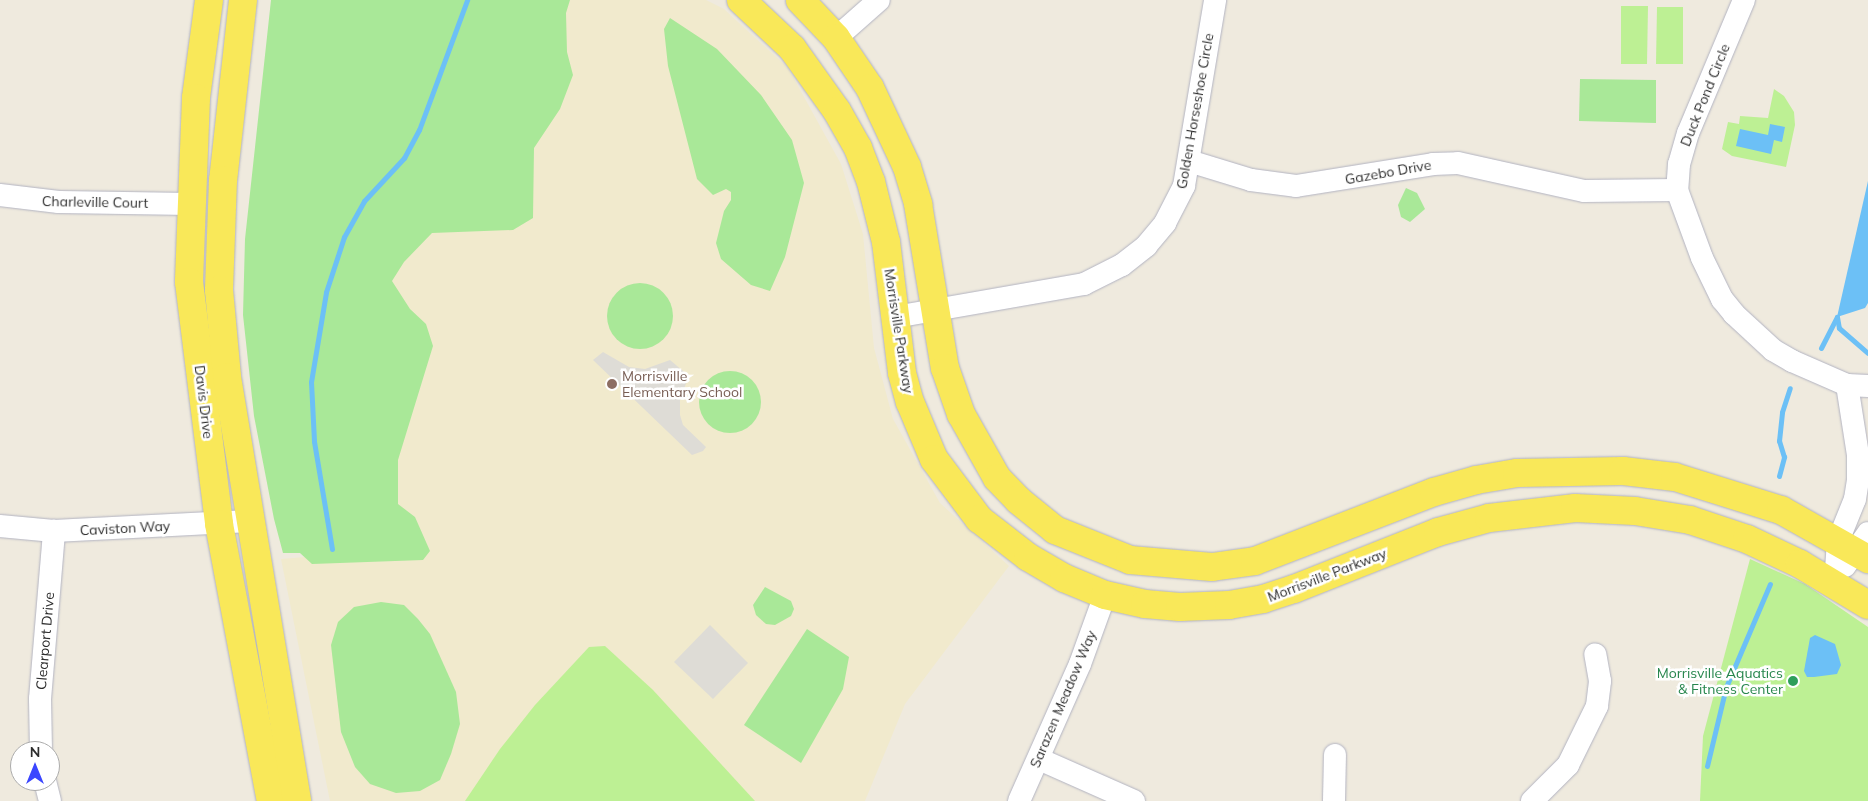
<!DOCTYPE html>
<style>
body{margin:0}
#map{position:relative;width:1868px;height:801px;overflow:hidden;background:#efeade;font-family:Mulish,sans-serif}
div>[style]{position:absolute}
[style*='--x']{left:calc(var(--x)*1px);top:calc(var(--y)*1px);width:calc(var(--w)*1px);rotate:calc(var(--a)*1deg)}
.education>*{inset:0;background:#f1eacd}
.green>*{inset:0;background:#a9e898}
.round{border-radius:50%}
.pitch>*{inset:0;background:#bdf094}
.plaza>*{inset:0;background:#dedcd6}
.water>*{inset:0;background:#6cc0f6}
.stream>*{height:5px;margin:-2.5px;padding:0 2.5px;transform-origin:2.5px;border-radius:2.5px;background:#6cc0f6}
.roads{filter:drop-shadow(0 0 1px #b2b3c1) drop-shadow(0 0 1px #b2b3c1)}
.minor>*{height:22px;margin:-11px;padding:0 11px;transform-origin:11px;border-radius:11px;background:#fff}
.major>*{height:28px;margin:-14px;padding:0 14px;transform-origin:14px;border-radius:14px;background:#f9e859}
.dots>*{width:14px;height:14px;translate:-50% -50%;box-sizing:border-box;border:2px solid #fff;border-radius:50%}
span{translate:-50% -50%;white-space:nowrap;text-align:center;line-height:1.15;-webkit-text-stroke:5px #fff;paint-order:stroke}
.street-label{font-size:14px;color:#2d2d2d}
.education-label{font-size:14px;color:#785e54}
.left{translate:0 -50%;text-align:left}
.leisure-label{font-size:14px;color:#27864d}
.right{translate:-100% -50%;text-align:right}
.north{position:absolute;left:10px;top:741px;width:50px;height:50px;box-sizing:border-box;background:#fff;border:1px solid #ababab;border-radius:50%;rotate:0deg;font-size:14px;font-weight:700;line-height:20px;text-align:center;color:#2d2d2d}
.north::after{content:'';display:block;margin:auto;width:18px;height:22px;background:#3b46ff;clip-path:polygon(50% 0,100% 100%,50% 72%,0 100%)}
</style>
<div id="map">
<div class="education">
<div style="clip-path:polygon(487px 0,706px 0,724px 9px,788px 68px,841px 164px,863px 234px,874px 348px,893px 419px,940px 503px,1009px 566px,905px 704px,865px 801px,330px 801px,281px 559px,353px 553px,338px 424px)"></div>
</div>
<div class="green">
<div style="clip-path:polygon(271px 0,570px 0,566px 13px,567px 52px,573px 75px,560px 109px,534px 148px,533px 218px,513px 230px,432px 233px,404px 262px,392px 281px,410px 309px,426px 324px,433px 346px,398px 460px,398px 504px,415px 517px,430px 551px,423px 560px,312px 564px,300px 553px,283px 553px,274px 519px,254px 416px,243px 315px,245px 239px)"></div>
<div style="clip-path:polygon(670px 18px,717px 49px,761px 95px,792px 140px,804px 183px,785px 257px,770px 291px,751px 285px,721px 259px,716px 243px,724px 211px,731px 200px,731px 192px,726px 189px,713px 195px,697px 179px,668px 66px,664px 29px)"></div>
<div style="clip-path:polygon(1580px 79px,1656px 80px,1656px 123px,1579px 121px)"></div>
<div style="clip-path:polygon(1406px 188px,1417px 193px,1425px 209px,1410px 222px,1401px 217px,1398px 205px)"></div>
<div class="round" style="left:607px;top:283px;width:66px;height:66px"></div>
<div class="round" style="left:699px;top:371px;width:62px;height:62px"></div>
<div style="clip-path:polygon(765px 587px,791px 601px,794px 609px,791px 616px,775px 625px,766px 624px,756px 615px,753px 605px)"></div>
<div style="clip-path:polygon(381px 602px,404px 605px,418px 619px,430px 634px,456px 692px,460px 724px,451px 754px,440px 780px,420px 791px,396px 793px,370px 784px,355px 767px,341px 732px,331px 645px,338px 622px,354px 607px)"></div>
<div style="clip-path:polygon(807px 629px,849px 657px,843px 689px,801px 763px,744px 725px)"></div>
</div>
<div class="pitch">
<div style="clip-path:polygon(1621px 6px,1648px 6px,1647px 64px,1621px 64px)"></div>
<div style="clip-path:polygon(1657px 7px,1683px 7px,1683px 64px,1656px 64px)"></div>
<div style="clip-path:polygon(1774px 89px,1784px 96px,1794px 112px,1795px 125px,1786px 167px,1732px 156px,1722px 149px,1728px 122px,1739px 124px,1740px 116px,1768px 118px)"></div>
<div style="clip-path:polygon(1750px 559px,1805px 584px,1868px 627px,1868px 801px,1700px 801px,1703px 736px)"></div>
<div style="clip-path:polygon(605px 646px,653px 690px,755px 801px,465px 801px,500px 749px,535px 705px,589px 647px)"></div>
</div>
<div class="plaza">
<div style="clip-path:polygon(603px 352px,629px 367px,645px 369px,670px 360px,689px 376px,680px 399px,680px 415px,683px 425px,706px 447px,703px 451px,692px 455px,593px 360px)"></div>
<div style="clip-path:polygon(710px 625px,748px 663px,713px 699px,674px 662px)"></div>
</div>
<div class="water">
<div style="clip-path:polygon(1770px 124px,1785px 127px,1782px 142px,1774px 140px,1771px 154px,1736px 146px,1740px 129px,1768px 135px)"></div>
<div style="clip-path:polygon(1868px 181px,1868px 303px,1865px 308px,1837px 317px)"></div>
<div style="clip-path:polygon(1815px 635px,1835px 644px,1841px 665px,1837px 674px,1814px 677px,1807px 677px,1804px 671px,1810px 638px)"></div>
</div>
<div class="stream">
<div style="--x:1837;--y:317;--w:11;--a:80"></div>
<div style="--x:1839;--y:328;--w:38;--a:41"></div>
<div style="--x:1821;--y:348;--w:35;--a:-63"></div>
<div style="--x:1779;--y:476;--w:20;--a:-75"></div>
<div style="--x:1784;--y:457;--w:17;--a:-107"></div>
<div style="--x:1779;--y:441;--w:29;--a:-84"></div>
<div style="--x:1782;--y:412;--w:25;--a:-72"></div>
<div style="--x:332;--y:549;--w:109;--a:-99.5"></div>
<div style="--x:314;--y:441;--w:59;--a:-92.9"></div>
<div style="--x:311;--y:382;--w:91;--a:-80.5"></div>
<div style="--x:326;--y:292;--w:58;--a:-71.9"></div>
<div style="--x:344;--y:237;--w:41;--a:-60.9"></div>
<div style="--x:364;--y:201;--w:59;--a:-47.1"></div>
<div style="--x:404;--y:158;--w:32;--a:-62"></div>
<div style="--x:419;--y:130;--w:139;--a:-69.7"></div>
<div style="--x:1707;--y:766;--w:81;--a:-76.5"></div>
<div style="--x:1726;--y:687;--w:112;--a:-66.9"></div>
</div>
<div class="roads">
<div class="minor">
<div style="--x:1744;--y:0;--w:144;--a:112.8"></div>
<div style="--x:1688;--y:133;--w:32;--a:106"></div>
<div style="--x:1679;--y:164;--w:26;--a:94"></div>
<div style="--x:1677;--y:190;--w:72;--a:69.8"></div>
<div style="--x:1702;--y:258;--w:46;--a:64"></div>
<div style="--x:1722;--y:299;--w:19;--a:51"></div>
<div style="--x:1734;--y:314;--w:53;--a:42.7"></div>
<div style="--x:1773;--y:350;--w:22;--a:30"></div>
<div style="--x:1792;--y:361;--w:60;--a:23.6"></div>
<div style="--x:1847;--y:385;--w:21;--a:3"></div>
<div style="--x:836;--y:38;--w:57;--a:-41.5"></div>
<div style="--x:1189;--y:161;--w:65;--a:17"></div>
<div style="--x:1251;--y:180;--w:45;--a:7.6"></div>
<div style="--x:1296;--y:186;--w:139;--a:-9.1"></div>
<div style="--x:1433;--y:164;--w:25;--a:-2"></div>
<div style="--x:1458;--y:163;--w:129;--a:12.5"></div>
<div style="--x:1584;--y:191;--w:93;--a:-0.6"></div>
<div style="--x:0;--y:195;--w:59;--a:6.8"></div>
<div style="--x:59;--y:202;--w:131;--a:0.9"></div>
<div style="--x:895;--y:317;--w:192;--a:-9.9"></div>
<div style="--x:1084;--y:284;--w:42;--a:-26.6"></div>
<div style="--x:1122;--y:265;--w:31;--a:-38"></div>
<div style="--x:1146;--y:246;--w:30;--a:-50"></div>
<div style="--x:1165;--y:223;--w:42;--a:-62.8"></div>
<div style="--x:1184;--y:186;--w:189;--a:-80.5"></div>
<div style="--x:0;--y:526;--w:54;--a:5.3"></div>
<div style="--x:54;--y:531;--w:196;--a:-2.9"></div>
<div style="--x:1845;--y:566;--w:40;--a:-55.1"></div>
<div style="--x:1835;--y:584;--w:43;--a:-86"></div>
<div style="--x:1838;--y:541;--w:45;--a:-68"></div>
<div style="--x:1855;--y:499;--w:19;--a:-81"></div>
<div style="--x:1858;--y:480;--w:25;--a:-90"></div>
<div style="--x:1858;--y:455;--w:71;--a:-98.9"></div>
<div style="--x:41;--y:751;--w:52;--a:-91.1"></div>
<div style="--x:40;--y:699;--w:169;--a:-85.2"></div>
<div style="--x:1039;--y:759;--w:104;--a:23.9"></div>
<div style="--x:45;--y:781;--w:21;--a:76"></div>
<div style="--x:1019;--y:801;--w:150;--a:-66"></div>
<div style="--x:1080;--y:664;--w:73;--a:-70.1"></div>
<div style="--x:1334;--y:801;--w:46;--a:-88.8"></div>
<div style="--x:1532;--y:801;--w:51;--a:-45"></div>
<div style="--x:1568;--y:765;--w:66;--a:-63.8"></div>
<div style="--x:1597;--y:706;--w:25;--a:-83"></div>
<div style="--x:1600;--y:681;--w:27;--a:-100"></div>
</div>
<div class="major">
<div style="--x:209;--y:0;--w:99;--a:97.6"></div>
<div style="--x:196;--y:98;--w:184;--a:92.2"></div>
<div style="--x:189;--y:282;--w:244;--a:82.9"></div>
<div style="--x:219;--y:524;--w:282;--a:79.4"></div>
<div style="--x:243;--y:0;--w:181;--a:96.3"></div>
<div style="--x:223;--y:180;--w:110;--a:92.1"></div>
<div style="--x:219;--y:290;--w:87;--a:84.7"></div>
<div style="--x:227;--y:377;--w:430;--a:80.6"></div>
<div style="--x:741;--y:0;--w:70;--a:43.3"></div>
<div style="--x:792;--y:48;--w:77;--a:54.5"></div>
<div style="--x:837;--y:111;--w:43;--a:60.4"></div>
<div style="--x:858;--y:148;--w:36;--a:69"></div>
<div style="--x:871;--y:182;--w:62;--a:76"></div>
<div style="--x:886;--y:242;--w:132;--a:83"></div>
<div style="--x:902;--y:373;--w:30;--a:75"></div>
<div style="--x:910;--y:402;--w:62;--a:67.2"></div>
<div style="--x:934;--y:459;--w:75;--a:53.1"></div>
<div style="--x:979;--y:519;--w:62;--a:37.8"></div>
<div style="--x:1028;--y:557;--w:42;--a:30.3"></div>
<div style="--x:1064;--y:578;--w:44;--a:22.5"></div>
<div style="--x:1105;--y:595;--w:41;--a:12.7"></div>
<div style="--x:1145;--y:604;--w:35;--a:5"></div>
<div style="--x:1180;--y:607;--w:49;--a:-2.3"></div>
<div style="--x:1229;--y:605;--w:35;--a:-10"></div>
<div style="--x:1263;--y:599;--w:33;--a:-18"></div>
<div style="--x:1294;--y:589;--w:155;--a:-21.6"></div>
<div style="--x:1438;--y:532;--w:53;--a:-15.4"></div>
<div style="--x:1489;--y:518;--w:87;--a:-6.6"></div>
<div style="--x:1575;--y:508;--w:60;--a:2.9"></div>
<div style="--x:1635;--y:511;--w:56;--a:9.3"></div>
<div style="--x:1690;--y:520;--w:60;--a:18.4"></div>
<div style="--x:1747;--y:539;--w:59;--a:25.3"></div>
<div style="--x:1800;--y:564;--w:79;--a:31.1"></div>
<div style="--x:800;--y:0;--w:52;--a:46.5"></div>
<div style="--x:836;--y:38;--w:60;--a:55.8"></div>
<div style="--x:870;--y:88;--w:87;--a:64.9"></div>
<div style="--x:907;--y:167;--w:39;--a:73"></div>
<div style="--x:918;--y:204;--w:166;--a:80.7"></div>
<div style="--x:945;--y:368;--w:49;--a:70.8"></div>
<div style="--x:961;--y:414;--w:73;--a:60.6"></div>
<div style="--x:997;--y:478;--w:30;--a:46"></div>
<div style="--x:1018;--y:500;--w:48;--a:39"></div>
<div style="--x:1055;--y:530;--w:81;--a:21.8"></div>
<div style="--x:1130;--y:560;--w:82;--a:4.9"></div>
<div style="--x:1212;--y:567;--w:43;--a:-7.9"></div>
<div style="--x:1255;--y:561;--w:192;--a:-21.1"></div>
<div style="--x:1434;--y:492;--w:44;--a:-15.9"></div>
<div style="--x:1476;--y:480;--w:42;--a:-9.7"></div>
<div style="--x:1517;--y:473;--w:106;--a:-1.1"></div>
<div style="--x:1623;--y:471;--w:52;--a:6.6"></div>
<div style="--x:1675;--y:477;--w:111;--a:17.3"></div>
<div style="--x:1781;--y:510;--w:100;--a:29.4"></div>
</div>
</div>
<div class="dots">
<div style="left:612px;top:384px;background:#8d6e63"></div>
<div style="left:1793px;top:681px;background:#2e9e5b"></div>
</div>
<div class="street-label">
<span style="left:1705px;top:95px;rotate:-68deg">Duck Pond Circle</span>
<span style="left:1195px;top:111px;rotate:-80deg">Golden Horseshoe Circle</span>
<span style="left:1388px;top:172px;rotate:-10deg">Gazebo Drive</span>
<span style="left:95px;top:202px;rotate:1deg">Charleville Court</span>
<span style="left:899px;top:331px;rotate:81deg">Morrisville Parkway</span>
<span style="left:204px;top:402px;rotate:83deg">Davis Drive</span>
<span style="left:125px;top:528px;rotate:-3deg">Caviston Way</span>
<span style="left:1327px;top:575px;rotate:-21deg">Morrisville Parkway</span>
<span style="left:45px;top:641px;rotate:-85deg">Clearport Drive</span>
<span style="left:1063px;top:699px;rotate:-67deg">Sarazen Meadow Way</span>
</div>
<div class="education-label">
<span class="left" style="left:622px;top:384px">Morrisville<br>Elementary School</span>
</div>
<div class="leisure-label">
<span class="right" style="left:1783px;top:681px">Morrisville Aquatics<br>&amp; Fitness Center</span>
</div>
<div class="north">N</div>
</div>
